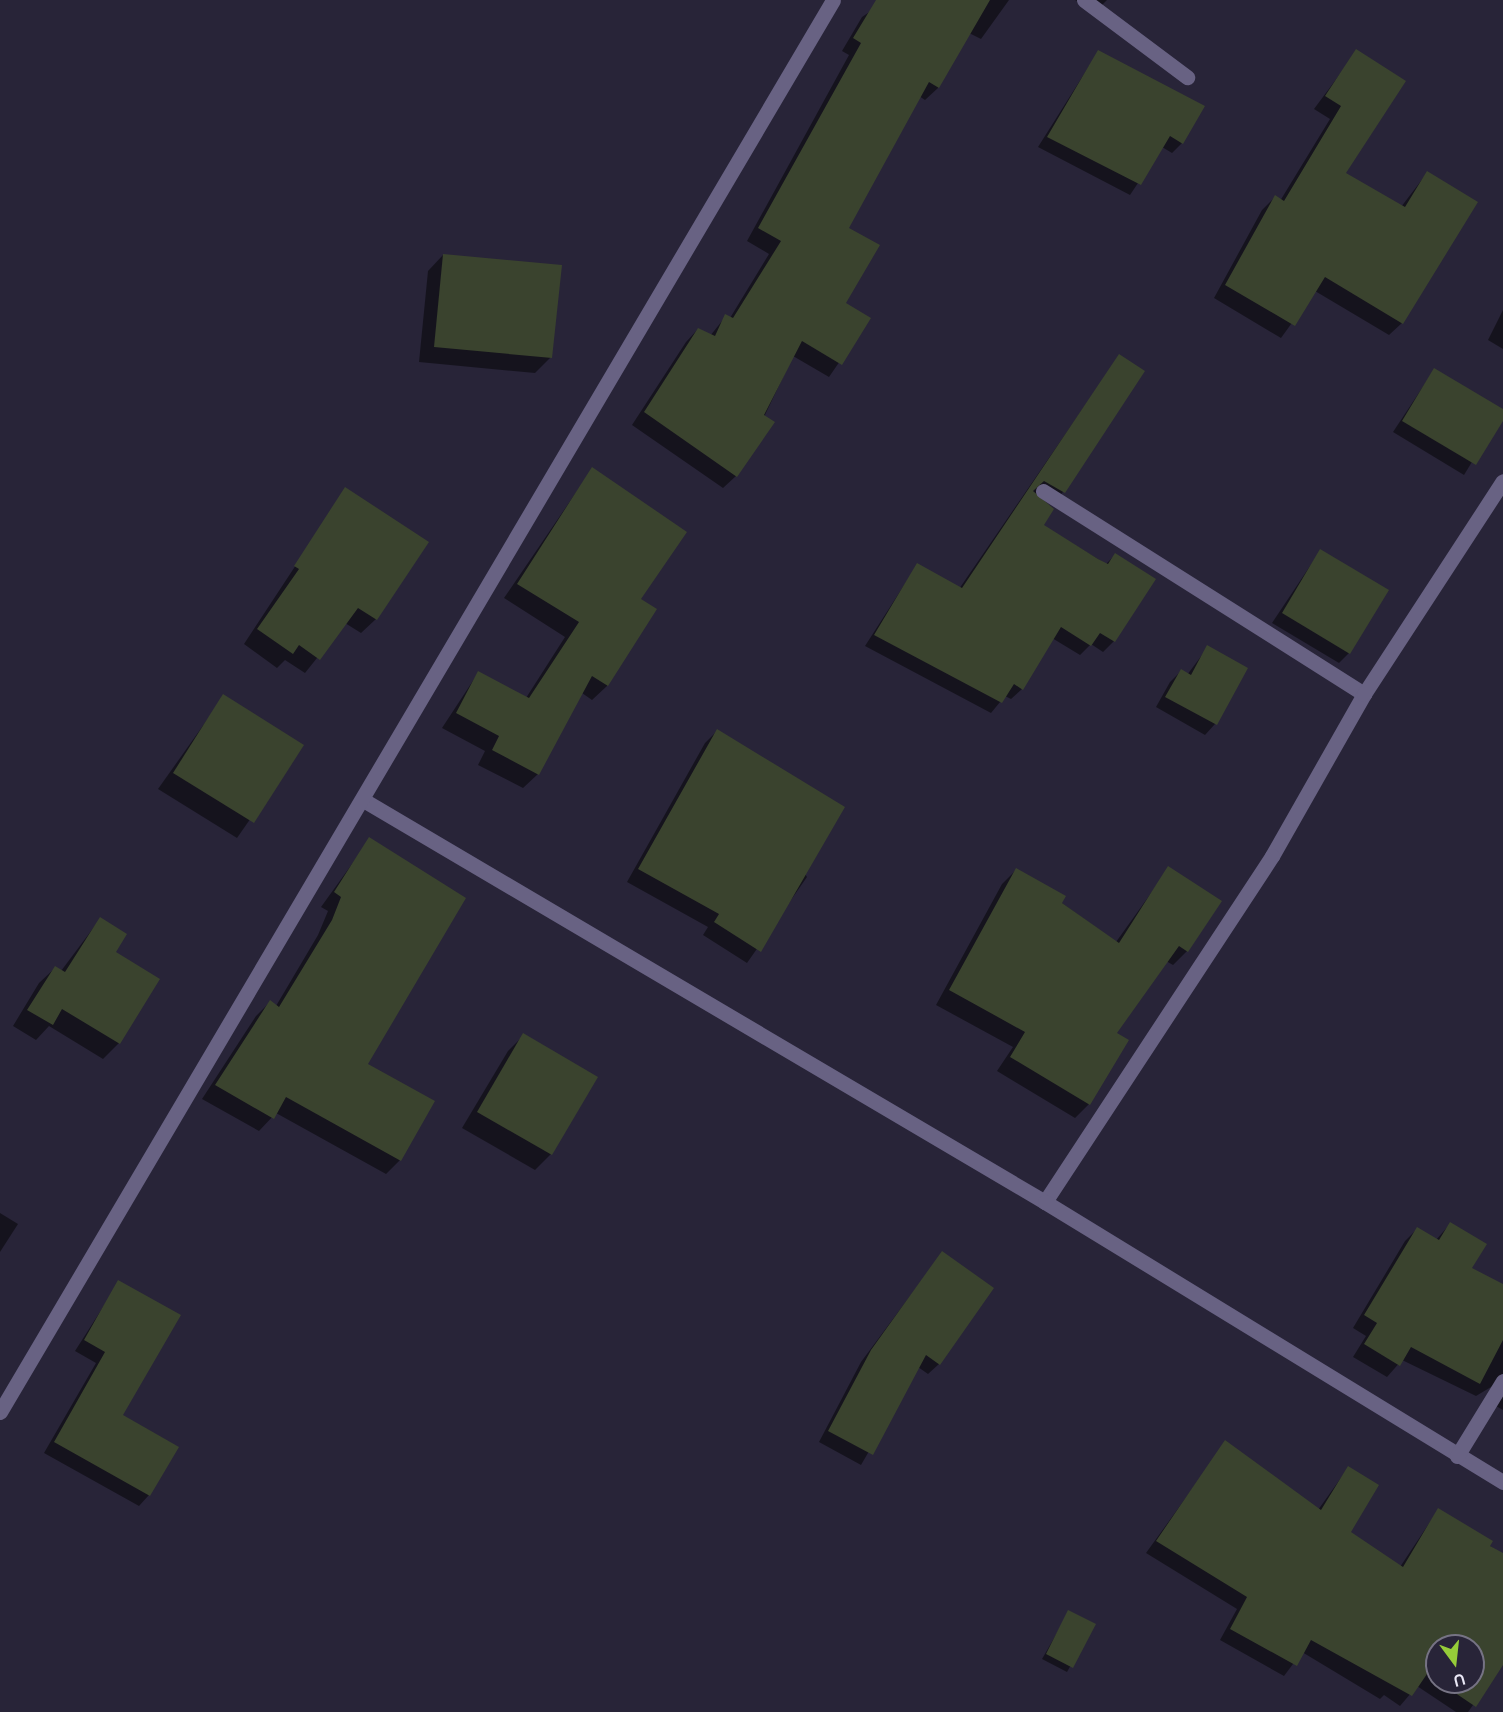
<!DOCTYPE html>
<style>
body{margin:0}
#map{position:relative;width:1503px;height:1712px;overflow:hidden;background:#282438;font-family:Cabin,sans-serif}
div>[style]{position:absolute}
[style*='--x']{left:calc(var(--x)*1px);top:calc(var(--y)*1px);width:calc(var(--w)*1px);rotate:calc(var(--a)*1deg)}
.shadow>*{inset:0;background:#0007}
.building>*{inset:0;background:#3a432e}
.minor>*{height:15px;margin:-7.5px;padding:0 7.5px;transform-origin:7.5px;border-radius:7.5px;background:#686283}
span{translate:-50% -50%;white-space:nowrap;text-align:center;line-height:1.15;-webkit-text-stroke:4.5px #282438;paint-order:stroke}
.north{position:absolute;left:1425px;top:1634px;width:60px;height:60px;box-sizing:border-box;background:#282438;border:2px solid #767384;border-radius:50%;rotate:165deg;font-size:16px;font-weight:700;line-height:24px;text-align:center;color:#ebe9f7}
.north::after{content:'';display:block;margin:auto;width:21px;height:27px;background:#96cc39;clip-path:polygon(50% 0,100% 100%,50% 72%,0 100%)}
</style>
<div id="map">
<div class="shadow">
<div style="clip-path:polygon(887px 0,1009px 0,981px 39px,969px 33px,938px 88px,925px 100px,919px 96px,847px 229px,844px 304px,869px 319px,829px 377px,793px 356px,736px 476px,723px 488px,632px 425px,686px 342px,698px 329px,710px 336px,726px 316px,730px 318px,769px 254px,747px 241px,849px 55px,842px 51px,862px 17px)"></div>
<div style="clip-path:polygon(1075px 0,1107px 0,1096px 11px)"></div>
<div style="clip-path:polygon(1357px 51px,1344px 173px,1401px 207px,1427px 173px,1402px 323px,1389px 335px,1315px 291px,1281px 338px,1214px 298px,1262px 210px,1275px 197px,1280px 201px,1330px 119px,1314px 109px)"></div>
<div style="clip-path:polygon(1098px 52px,1182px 143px,1172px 153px,1162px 147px,1130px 195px,1038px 147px)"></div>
<div style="clip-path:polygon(443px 255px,551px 357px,535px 373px,419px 362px,428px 271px)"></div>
<div style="clip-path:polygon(1503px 310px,1503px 349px,1488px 340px)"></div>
<div style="clip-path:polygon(1119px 356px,1143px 371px,1063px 492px,1053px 503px,1035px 494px,1042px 525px,1106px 564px,1115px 555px,1114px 641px,1103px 652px,1091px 644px,1080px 655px,1052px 638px,1022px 689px,1011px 699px,1005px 696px,991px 713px,865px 646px,917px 565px,959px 589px)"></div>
<div style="clip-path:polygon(1434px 370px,1503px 411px,1464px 475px,1393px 432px)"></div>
<div style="clip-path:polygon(592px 469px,639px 599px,655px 609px,607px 686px,592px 700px,582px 693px,538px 774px,523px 788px,478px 765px,485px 751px,442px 728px,478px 673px,526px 698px,565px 637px,504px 598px)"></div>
<div style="clip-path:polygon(346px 489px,376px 619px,361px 633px,345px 623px,305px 673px,285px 660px,277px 668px,244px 644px)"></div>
<div style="clip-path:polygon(1320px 551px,1349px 653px,1339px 663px,1272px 623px)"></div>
<div style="clip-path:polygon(1208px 647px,1215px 724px,1205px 735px,1156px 707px,1170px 682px,1181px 671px,1187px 675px)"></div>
<div style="clip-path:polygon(224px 696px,302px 745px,237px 838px,158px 789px)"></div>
<div style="clip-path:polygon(718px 730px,807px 877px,747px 963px,703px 935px,708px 927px,627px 882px,705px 743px)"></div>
<div style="clip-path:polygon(370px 839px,366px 1064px,400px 1160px,386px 1174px,276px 1113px,259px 1131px,202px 1099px,256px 1016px,270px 1002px,276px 1006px,318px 935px,328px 911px,321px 907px)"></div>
<div style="clip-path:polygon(1169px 868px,1187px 951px,1173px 965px,1166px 961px,1115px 1034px,1089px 1104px,1075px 1118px,997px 1071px,1013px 1047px,936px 1005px,1002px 884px,1016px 870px,1116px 942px)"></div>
<div style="clip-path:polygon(100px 919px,114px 953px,119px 1043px,103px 1059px,49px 1026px,36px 1040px,13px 1026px,39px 983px,55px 968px,61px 971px)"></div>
<div style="clip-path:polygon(524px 1035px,596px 1078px,551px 1154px,535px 1170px,462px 1128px,508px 1051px)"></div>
<div style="clip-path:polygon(0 1213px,18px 1224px,0 1252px)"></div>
<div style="clip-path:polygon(1450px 1224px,1470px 1269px,1503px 1286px,1503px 1410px,1496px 1406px,1496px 1384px,1476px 1396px,1402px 1360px,1387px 1377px,1353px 1357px,1366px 1336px,1353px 1328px,1405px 1241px,1417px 1229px,1436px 1240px)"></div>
<div style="clip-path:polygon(942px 1253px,939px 1364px,928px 1374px,918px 1367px,861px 1465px,819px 1442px,861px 1362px)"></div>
<div style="clip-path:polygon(119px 1282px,121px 1416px,149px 1495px,139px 1506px,44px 1453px,96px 1363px,75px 1351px)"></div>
<div style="clip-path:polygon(evenodd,1226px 1442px,1318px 1510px,1348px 1468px,1349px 1532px,1400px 1567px,1438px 1510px,1503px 1555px,1503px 1663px,1468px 1712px,1456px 1712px,1417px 1686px,1400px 1706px,1384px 1695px,1380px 1699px,1302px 1652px,1284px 1676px,1220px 1640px,1237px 1609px,1146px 1553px,1226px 1442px,1437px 1646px,1473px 1646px,1473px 1682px,1437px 1682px,1437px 1646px)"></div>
<div style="clip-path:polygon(1069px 1612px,1094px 1624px,1067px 1672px,1042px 1659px)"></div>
</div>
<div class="building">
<div style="clip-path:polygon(876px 0,990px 0,939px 88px,929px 82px,849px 228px,880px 245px,846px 303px,871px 318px,842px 365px,802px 341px,764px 415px,775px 422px,737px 477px,644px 412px,698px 328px,715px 336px,725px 314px,733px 318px,781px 241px,758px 228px,861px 43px,853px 38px)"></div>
<div style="clip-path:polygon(1356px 49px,1406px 81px,1346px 173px,1405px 207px,1427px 171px,1478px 202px,1403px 324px,1325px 277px,1295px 326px,1225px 285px,1275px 195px,1284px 201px,1341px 106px,1325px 96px)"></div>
<div style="clip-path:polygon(1098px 50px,1205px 106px,1183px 144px,1170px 136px,1141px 185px,1047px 137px)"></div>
<div style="clip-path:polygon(443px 254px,562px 265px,552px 358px,434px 347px)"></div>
<div style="clip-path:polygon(1119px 354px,1145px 371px,1065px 493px,1044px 481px,1033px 491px,1054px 509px,1044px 525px,1098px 559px,1108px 564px,1115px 553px,1156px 579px,1115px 642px,1100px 633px,1091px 646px,1061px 627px,1023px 690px,1014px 684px,1002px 703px,874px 635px,917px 563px,962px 588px)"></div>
<div style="clip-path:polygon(1434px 368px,1503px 409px,1503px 421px,1476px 465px,1402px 421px)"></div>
<div style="clip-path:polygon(592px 467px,687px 532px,641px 599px,657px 609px,608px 686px,592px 676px,539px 775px,492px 750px,499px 736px,456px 713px,478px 671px,529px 698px,579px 622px,517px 584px)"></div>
<div style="clip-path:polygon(345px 487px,429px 542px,377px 620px,358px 608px,320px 660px,299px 645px,293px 654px,257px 629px,299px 569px,294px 566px)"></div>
<div style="clip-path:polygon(1320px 549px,1389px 590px,1350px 654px,1282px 613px)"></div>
<div style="clip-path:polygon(1207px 645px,1248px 668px,1217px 725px,1165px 697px,1181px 669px,1191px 675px)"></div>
<div style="clip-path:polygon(223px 694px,304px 745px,254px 823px,173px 773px)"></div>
<div style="clip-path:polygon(717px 729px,845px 807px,761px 952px,714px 922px,719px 914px,638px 869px)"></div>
<div style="clip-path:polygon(369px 837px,466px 898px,368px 1064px,435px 1101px,401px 1161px,286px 1097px,274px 1119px,215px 1085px,270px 1000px,279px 1007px,332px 920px,341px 897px,334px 892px)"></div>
<div style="clip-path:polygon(1168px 866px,1222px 901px,1188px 952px,1179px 946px,1117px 1033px,1129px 1040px,1090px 1105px,1010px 1057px,1025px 1032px,949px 990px,1016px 868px,1066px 896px,1062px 903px,1119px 943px)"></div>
<div style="clip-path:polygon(100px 917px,127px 934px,116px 952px,160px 979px,120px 1044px,62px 1009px,53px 1025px,27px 1010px,55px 966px,65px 972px)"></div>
<div style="clip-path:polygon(523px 1033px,598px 1077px,552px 1155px,477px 1112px)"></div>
<div style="clip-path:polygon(1450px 1222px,1487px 1244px,1472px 1268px,1503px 1284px,1503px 1340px,1480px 1384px,1411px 1347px,1400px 1366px,1364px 1344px,1377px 1323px,1364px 1315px,1417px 1227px,1439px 1240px)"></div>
<div style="clip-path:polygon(942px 1251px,994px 1288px,940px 1365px,926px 1355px,873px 1455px,828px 1431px,871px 1350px)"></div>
<div style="clip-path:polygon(118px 1280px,181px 1315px,123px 1415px,179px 1447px,150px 1496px,54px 1442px,105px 1352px,84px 1340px)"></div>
<div style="clip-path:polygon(1225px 1440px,1321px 1510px,1348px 1466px,1379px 1485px,1351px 1532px,1403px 1567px,1438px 1508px,1493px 1541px,1490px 1546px,1503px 1553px,1503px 1665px,1476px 1707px,1439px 1682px,1473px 1682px,1473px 1646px,1437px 1646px,1437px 1681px,1427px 1674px,1412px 1696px,1311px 1640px,1297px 1666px,1230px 1629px,1247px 1597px,1156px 1541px)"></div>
<div style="clip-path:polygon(1068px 1610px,1096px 1624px,1073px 1668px,1046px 1654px)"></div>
</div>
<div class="minor">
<div style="--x:1084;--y:0;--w:129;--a:36.8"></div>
<div style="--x:1043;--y:491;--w:380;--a:32.3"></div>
<div style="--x:1364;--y:694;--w:186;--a:119.6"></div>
<div style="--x:1272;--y:856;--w:414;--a:123.3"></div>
<div style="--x:1364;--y:694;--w:254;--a:-56.9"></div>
<div style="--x:365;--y:801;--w:789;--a:30.53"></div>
<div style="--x:1045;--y:1202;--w:537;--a:31.44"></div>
<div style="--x:0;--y:1412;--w:1639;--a:-59.46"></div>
<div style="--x:1457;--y:1456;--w:88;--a:-58.5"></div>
</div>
<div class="north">U</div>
</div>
